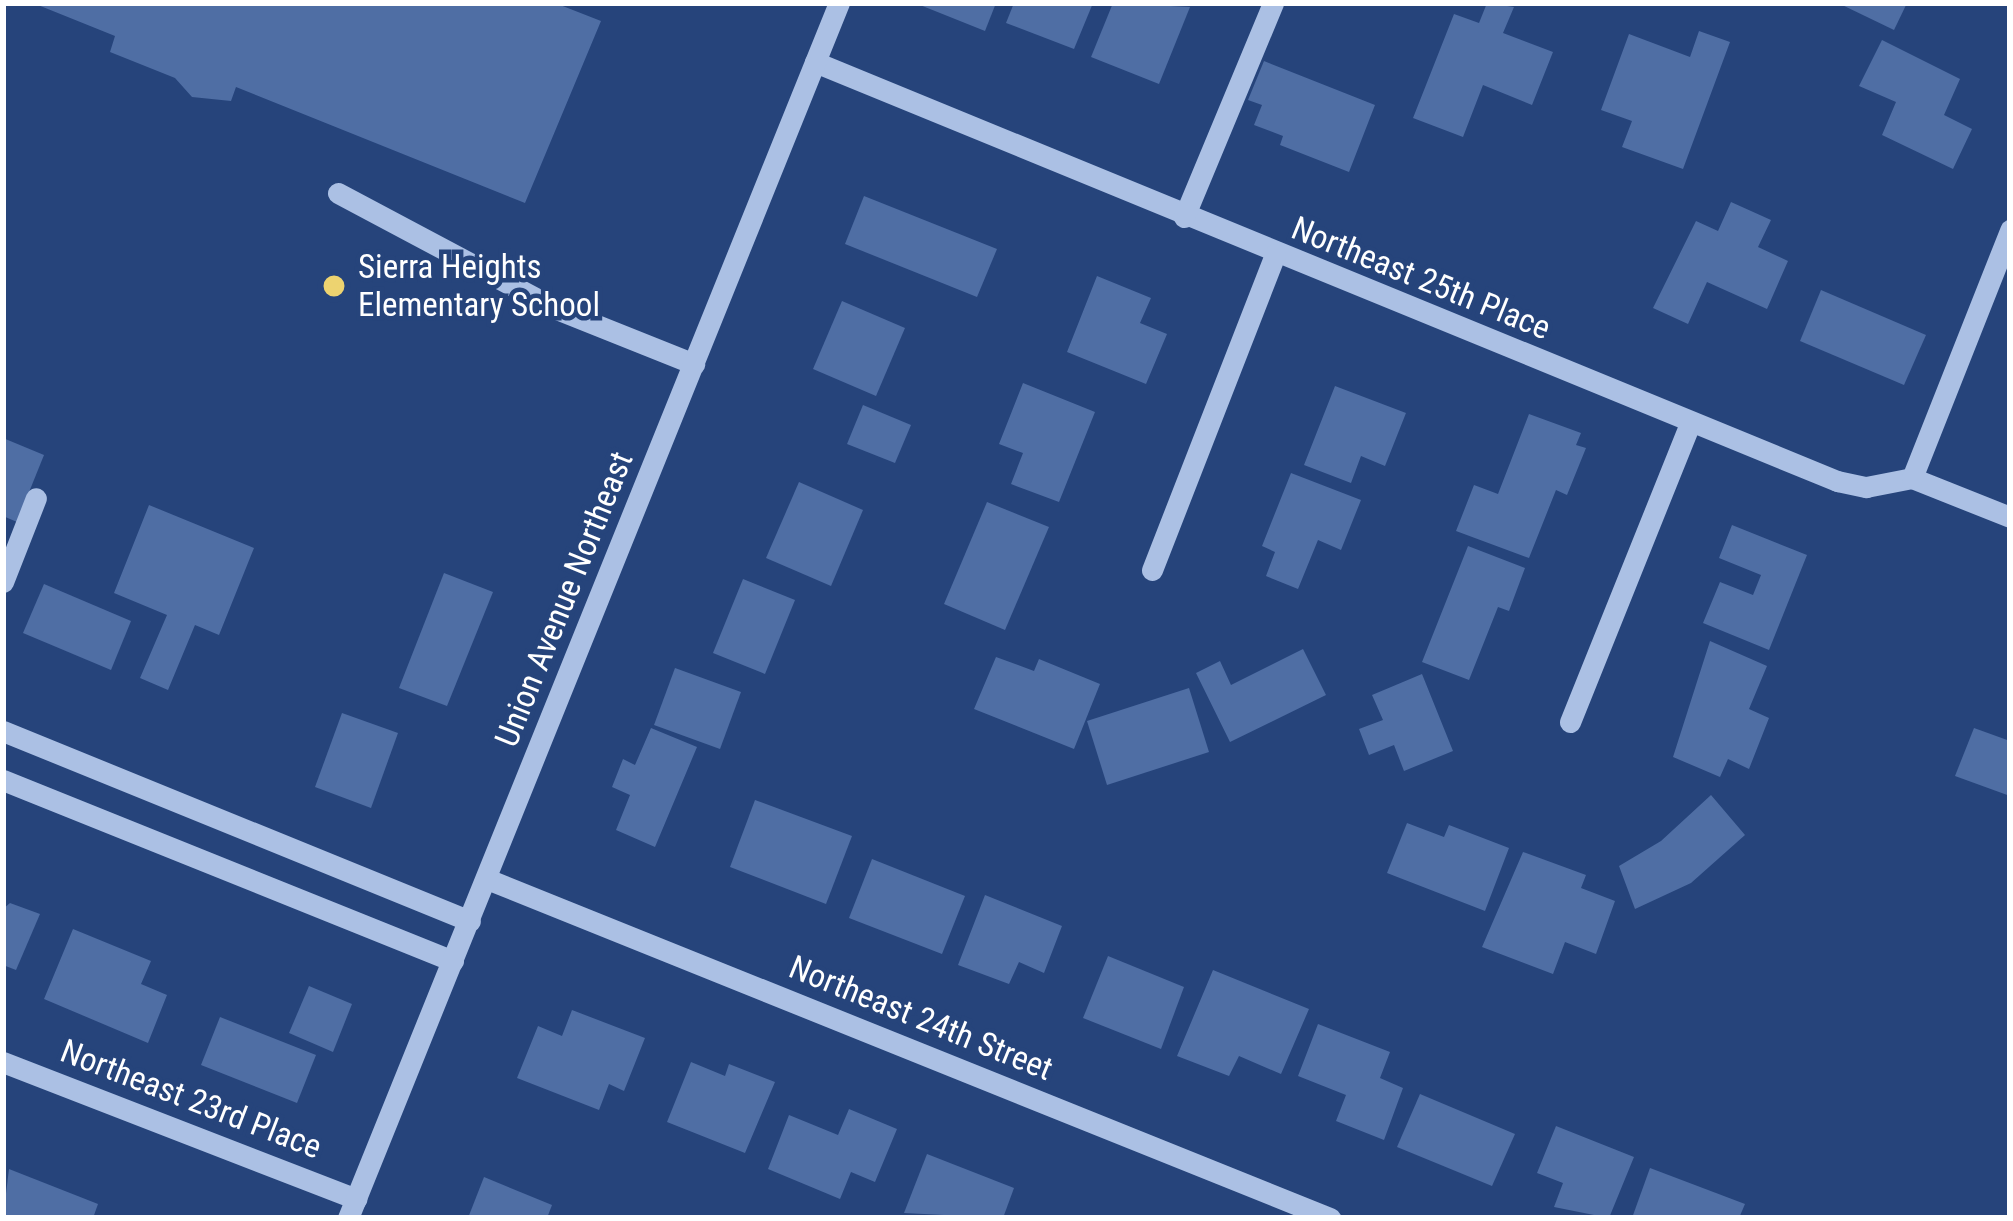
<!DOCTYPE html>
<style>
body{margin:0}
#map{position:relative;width:2013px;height:1221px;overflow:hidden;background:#26447b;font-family:"Roboto Condensed",sans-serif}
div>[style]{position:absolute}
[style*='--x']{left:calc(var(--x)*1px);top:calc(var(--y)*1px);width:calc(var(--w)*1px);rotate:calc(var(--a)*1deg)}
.building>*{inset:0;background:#4f6ea4}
.minor>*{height:21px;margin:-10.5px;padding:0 10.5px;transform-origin:10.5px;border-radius:10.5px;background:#abc0e4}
.dots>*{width:33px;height:33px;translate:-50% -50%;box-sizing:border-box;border:6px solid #26447b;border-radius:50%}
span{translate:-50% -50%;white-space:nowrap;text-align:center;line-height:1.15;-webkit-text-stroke:9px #26447b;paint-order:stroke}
.poi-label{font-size:33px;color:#fff}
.left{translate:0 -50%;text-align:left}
.street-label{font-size:33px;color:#fff}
.frame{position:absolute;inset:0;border:6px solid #fff;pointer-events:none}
</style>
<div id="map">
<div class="building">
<div style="clip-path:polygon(33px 3px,555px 3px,601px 21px,525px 203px,236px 87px,231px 101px,192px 97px,175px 78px,110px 52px,115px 36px)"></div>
<div style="clip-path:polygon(915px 3px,996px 3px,985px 31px)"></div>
<div style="clip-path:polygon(1014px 3px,1093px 3px,1074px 49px,1006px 23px)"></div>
<div style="clip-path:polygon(1113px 3px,1190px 7px,1159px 84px,1091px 57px)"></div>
<div style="clip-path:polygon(1487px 3px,1514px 7px,1503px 33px,1553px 52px,1532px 105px,1483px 85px,1463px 137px,1413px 118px,1454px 14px,1479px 23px)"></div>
<div style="clip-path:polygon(1838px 3px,1907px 3px,1894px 30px)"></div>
<div style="clip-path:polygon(1699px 31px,1730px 42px,1683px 169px,1622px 147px,1632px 121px,1601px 110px,1629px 34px,1690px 57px)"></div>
<div style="clip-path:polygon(1882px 40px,1960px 79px,1944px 115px,1972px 129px,1953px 169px,1882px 135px,1896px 102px,1859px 86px)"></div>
<div style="clip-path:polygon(1264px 61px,1375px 105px,1349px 172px,1280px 145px,1283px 136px,1254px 125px,1262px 105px,1248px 100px)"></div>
<div style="clip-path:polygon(864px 196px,997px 249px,977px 297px,845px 244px)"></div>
<div style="clip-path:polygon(1731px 202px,1771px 220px,1758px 247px,1788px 261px,1767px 309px,1707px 282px,1688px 324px,1653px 308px,1696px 221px,1718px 231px)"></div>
<div style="clip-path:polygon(1097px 276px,1151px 298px,1140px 323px,1167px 334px,1146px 384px,1067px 352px)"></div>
<div style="clip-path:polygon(1821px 290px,1926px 335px,1904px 385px,1800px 341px)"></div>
<div style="clip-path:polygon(842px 301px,905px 328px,876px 396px,813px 369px)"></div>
<div style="clip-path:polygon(1023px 383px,1095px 412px,1059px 502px,1011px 484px,1023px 453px,999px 444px)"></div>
<div style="clip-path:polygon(1335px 386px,1406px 413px,1385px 466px,1361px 456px,1351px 483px,1304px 465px)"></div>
<div style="clip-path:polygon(863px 405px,911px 425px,895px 463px,847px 444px)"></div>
<div style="clip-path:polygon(1529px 414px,1581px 433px,1576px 445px,1586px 448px,1567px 495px,1556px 490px,1529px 558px,1456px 531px,1474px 485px,1498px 494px)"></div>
<div style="clip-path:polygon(3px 438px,44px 455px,17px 522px,3px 516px)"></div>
<div style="clip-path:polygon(1291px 473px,1361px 500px,1341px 550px,1318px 540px,1298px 589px,1266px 576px,1275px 552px,1262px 546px)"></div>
<div style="clip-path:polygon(799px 482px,863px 510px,831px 586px,766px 558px)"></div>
<div style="clip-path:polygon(987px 502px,1049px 527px,1005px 630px,944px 604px)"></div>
<div style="clip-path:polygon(149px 505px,254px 548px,219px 635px,195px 625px,168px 690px,140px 678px,167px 615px,114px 593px)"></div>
<div style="clip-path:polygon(1732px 525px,1807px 555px,1769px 650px,1703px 623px,1720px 582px,1753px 595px,1761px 575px,1719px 558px)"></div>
<div style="clip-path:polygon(1468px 546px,1525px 568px,1509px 611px,1498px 607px,1469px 680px,1422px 662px)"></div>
<div style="clip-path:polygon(444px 573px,493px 592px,447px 706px,399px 688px)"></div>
<div style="clip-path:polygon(743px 579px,795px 600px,765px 674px,713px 653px)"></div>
<div style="clip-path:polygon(44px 584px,131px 621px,111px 670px,23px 633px)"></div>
<div style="clip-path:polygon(1710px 641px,1767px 666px,1749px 709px,1769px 718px,1749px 769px,1728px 759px,1720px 777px,1673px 757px)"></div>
<div style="clip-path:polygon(1303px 649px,1326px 695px,1230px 742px,1196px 673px,1220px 661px,1231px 685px)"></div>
<div style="clip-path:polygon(996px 657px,1034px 671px,1039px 659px,1100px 684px,1074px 749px,974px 709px)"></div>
<div style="clip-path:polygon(675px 668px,741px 692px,720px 749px,654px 725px)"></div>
<div style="clip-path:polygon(1422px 674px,1453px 751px,1404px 771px,1394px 745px,1369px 755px,1359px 729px,1383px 720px,1372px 695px)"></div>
<div style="clip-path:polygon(1189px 688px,1209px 752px,1107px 785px,1087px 721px)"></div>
<div style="clip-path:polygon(342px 713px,398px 733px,371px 808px,315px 787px)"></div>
<div style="clip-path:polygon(651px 728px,697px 747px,655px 847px,616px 830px,630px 795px,612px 787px,623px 759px,635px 765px)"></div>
<div style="clip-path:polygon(1974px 728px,2010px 741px,2010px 796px,1955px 776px)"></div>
<div style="clip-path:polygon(1711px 795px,1745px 835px,1691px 883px,1635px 909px,1619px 866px,1661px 841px)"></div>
<div style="clip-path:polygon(755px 800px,852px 836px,826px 904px,730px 867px)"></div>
<div style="clip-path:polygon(1407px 823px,1444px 837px,1449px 825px,1509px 848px,1485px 911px,1387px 873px)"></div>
<div style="clip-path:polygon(1523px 852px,1586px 875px,1581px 888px,1615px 901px,1596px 954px,1565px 942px,1553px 974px,1482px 947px)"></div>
<div style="clip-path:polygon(872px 859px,965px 896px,942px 954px,849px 918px)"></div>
<div style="clip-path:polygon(985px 895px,1062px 926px,1044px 973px,1019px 962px,1009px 984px,958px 965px)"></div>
<div style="clip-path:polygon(10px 903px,40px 914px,16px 970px,3px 965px,3px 909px)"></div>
<div style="clip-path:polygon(73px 929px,151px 961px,141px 984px,167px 995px,148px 1043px,44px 999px)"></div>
<div style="clip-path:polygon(1108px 956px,1184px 987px,1161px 1049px,1083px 1018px)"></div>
<div style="clip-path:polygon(1213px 970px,1309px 1009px,1281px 1074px,1239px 1056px,1229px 1076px,1177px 1056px)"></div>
<div style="clip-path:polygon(309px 986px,352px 1004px,333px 1052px,289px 1033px)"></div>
<div style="clip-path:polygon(572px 1010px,645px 1038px,624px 1091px,609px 1084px,599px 1110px,517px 1078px,538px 1026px,562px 1036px)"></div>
<div style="clip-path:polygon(220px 1017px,316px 1055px,297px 1103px,201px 1065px)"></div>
<div style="clip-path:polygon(1318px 1024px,1390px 1052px,1380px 1078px,1403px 1088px,1384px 1140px,1336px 1121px,1346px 1095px,1298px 1076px)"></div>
<div style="clip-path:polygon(691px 1062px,725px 1076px,729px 1064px,775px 1082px,745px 1153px,667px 1122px)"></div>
<div style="clip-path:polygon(1420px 1094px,1515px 1134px,1492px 1186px,1397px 1147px)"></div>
<div style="clip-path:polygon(849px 1109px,897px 1129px,875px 1182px,851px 1172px,840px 1199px,768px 1169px,789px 1115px,838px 1135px)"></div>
<div style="clip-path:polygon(1556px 1126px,1634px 1157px,1609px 1218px,1554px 1207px,1563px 1183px,1537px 1173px)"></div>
<div style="clip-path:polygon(927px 1154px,1014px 1188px,1003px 1218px,904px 1213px)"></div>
<div style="clip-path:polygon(1650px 1168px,1745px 1204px,1739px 1218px,1632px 1218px)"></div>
<div style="clip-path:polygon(9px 1169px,98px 1204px,93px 1218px,3px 1218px)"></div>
<div style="clip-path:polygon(484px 1177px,552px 1205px,547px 1218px,468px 1218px)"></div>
</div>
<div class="minor">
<div style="--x:815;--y:62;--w:1105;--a:22.29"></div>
<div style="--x:1837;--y:481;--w:30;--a:12"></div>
<div style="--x:1866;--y:487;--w:47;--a:-11.1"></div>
<div style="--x:1912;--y:478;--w:105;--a:21.7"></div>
<div style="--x:338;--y:193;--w:245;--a:28"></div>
<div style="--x:554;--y:308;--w:151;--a:21.8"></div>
<div style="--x:1184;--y:217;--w:232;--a:-67.4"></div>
<div style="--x:1912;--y:478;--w:267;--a:-68.4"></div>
<div style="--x:1152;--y:570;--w:339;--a:-68.7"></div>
<div style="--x:3;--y:582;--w:90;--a:-68.6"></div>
<div style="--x:1570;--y:722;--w:322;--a:-68.1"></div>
<div style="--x:3;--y:731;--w:504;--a:22.14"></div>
<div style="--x:3;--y:780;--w:485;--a:21.9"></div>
<div style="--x:487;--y:879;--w:909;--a:21.91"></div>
<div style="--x:3;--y:1062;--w:379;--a:21.2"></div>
<div style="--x:348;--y:1218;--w:1310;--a:-68"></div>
</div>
<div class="dots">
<div style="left:334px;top:286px;background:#edd370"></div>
</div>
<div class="poi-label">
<span class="left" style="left:358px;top:286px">Sierra Heights<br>Elementary School</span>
</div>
<div class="street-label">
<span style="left:1421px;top:278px;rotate:22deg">Northeast 25th Place</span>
<span style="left:564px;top:599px;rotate:-68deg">Union Avenue Northeast</span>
<span style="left:921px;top:1018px;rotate:22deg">Northeast 24th Street</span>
<span style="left:191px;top:1099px;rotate:21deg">Northeast 23rd Place</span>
</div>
<div class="frame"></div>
</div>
